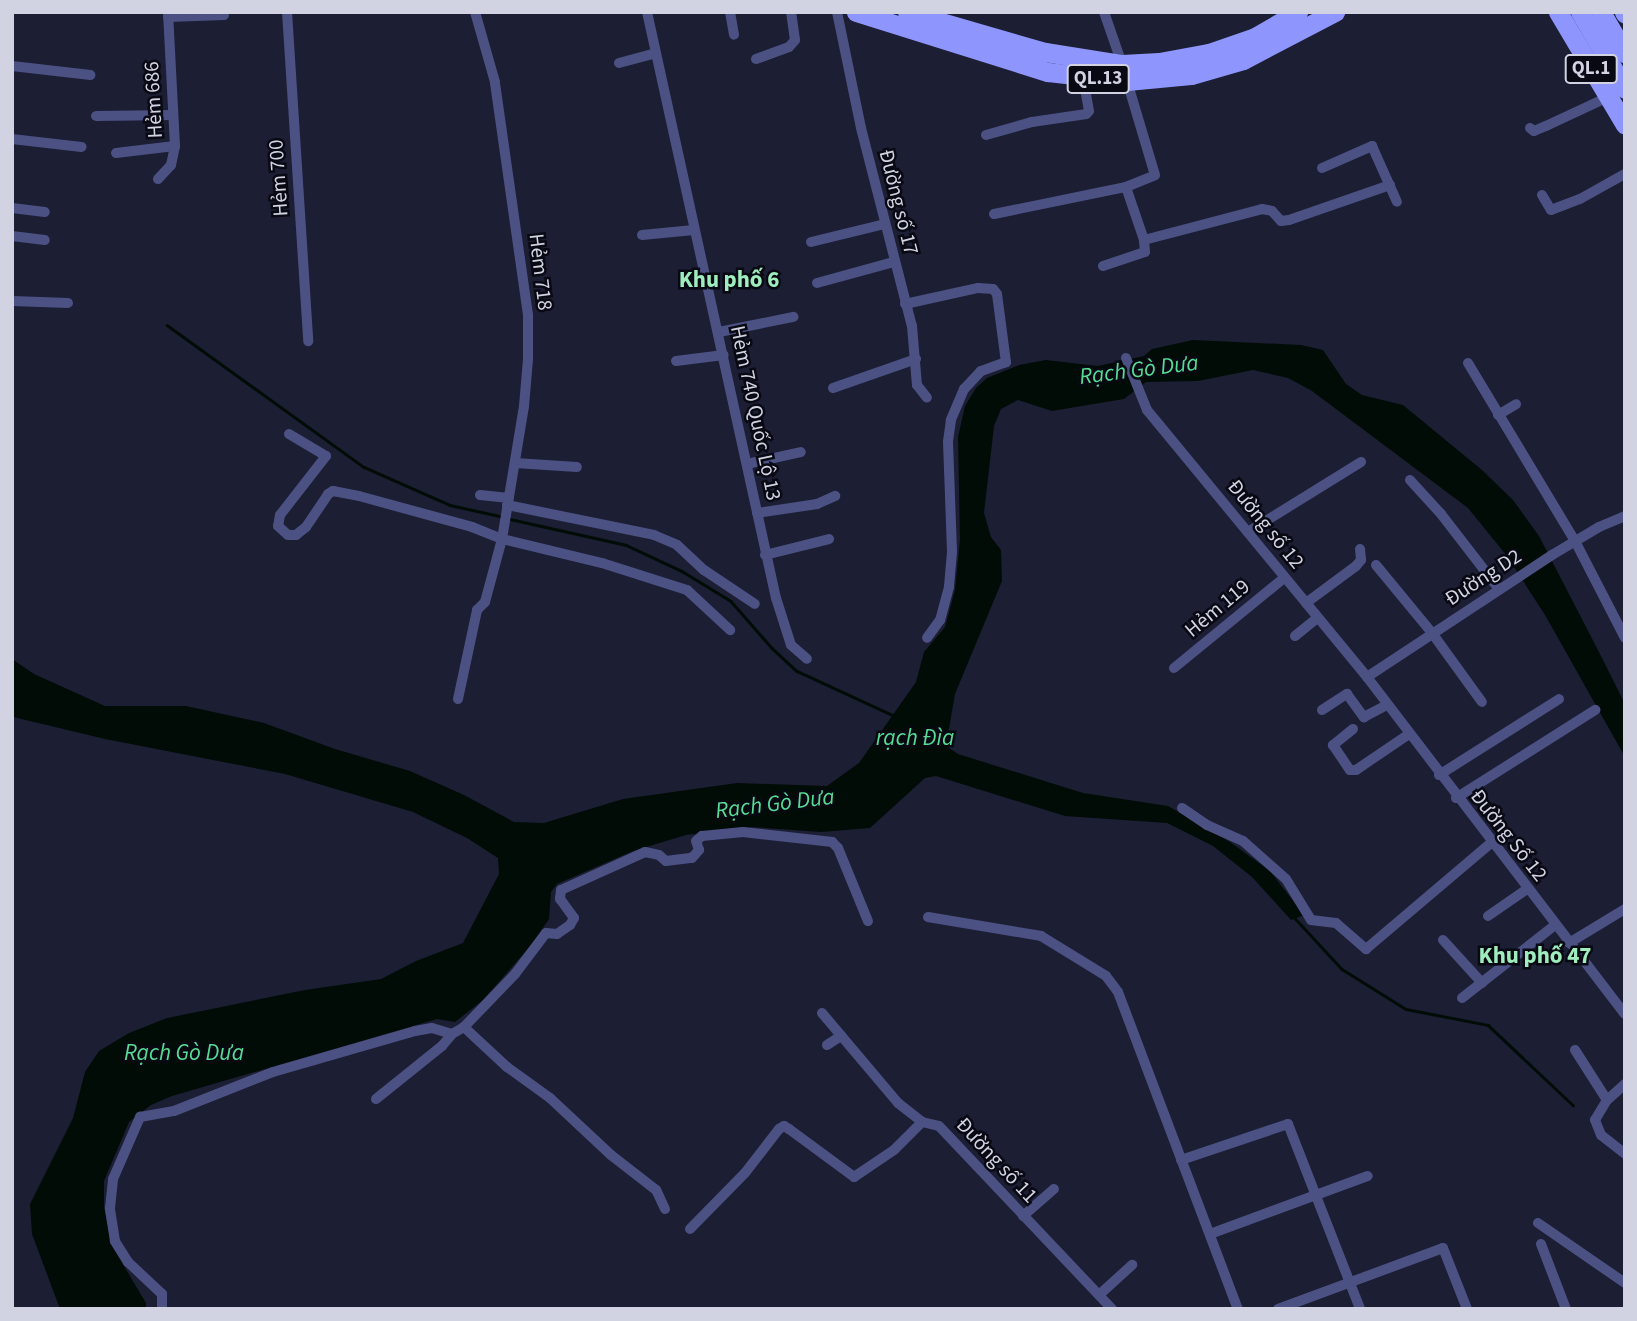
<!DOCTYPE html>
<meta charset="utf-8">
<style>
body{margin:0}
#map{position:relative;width:1637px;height:1321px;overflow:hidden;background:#1c1e34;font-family:"Source Sans 3",sans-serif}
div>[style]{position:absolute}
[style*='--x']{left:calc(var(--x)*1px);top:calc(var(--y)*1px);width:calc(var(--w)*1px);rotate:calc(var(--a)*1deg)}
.water>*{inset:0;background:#020c06}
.stream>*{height:2.5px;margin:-1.25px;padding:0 1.25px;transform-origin:1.25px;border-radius:1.25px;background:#020c06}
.street>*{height:10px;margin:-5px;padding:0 5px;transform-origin:5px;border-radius:5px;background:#4c5184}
.highway>*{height:19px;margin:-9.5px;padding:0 9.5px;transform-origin:9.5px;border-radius:9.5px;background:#8e96fd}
span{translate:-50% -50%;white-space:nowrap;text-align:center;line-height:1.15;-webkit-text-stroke:5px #080913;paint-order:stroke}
.shield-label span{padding:2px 5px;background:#080913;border:2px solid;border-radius:5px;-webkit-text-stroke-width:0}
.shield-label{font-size:19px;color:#d1d3e3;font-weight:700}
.street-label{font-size:21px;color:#d1d3e3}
.neighbourhood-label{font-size:23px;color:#9fecbd;font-weight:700}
.water-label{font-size:23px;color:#56dc95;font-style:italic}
.frame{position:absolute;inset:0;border:14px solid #d1d3e3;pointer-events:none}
</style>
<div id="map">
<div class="water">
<div style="clip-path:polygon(1193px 340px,1301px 345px,1323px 350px,1346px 384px,1362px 395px,1403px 405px,1482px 470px,1513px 500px,1539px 536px,1600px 654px,1625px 704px,1625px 757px,1545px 615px,1507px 556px,1468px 508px,1312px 391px,1288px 378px,1253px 370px,1198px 381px,1146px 382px,1124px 399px,1052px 411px,1018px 400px,1001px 409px,994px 426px,984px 513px,991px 537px,1001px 550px,1002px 581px,955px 694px,946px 746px,958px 754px,1083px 793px,1168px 806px,1230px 842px,1270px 871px,1304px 915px,1291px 920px,1252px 877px,1213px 846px,1167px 823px,1065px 816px,936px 776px,925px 778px,870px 828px,821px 832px,752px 827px,686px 835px,633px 851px,557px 884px,551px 892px,549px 919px,532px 944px,483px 1000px,455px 1022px,437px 1019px,172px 1096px,151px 1105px,129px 1122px,104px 1181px,104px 1207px,112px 1246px,146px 1303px,146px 1309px,60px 1309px,32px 1234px,30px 1204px,73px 1118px,85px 1072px,99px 1051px,129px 1033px,167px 1018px,305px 990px,381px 979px,416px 961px,463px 943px,499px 874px,498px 858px,467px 838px,413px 812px,285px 774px,105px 739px,13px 717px,12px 659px,34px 674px,105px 706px,186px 706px,264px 723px,335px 749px,410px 771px,464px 795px,514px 822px,544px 823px,623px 799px,737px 783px,827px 786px,859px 763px,916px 682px,924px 652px,945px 627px,955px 590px,960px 540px,958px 437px,965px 406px,976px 388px,987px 378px,1019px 365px,1046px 360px,1098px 366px,1144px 356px,1152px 349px)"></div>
</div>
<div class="stream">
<div style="--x:167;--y:325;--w:243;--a:35.8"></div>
<div style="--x:364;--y:467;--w:94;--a:23.8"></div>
<div style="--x:450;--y:505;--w:55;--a:12.5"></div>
<div style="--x:510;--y:519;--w:119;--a:12.6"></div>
<div style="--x:626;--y:545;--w:62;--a:24.9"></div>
<div style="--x:682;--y:571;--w:57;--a:31.5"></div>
<div style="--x:731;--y:601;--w:62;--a:48.9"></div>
<div style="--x:772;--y:648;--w:34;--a:43"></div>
<div style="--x:797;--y:671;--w:108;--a:24.7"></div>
<div style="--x:1294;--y:917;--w:71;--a:47.3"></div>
<div style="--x:1342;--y:969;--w:75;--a:32"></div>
<div style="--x:1406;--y:1009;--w:84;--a:11"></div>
<div style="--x:1488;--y:1025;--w:117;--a:43.3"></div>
</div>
<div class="street">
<div style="--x:287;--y:12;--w:330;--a:86.3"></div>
<div style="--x:647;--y:12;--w:600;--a:77.59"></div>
<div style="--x:776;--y:598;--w:49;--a:72.3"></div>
<div style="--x:791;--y:645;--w:21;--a:41"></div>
<div style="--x:730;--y:12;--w:23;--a:80"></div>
<div style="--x:837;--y:12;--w:118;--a:78.3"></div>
<div style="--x:861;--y:128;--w:204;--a:75.6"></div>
<div style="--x:912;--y:326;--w:59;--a:85.2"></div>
<div style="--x:917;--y:385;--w:16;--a:52"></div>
<div style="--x:1104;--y:12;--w:55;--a:70.9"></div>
<div style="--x:168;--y:17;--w:56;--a:-2"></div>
<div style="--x:756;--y:59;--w:35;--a:-20"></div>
<div style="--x:789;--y:47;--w:9;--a:-49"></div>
<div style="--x:795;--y:40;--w:28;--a:-98"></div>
<div style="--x:619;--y:63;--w:38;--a:-15"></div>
<div style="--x:12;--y:66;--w:79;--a:6.6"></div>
<div style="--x:96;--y:116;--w:77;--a:-0.7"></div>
<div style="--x:1530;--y:128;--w:5;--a:37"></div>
<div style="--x:1534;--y:131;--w:13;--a:-23"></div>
<div style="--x:1546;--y:126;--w:68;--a:-25.1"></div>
<div style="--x:986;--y:135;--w:48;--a:-15.8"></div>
<div style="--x:1032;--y:122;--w:55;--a:-8.4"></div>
<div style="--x:1086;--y:114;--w:4;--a:-45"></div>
<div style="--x:1089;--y:111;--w:34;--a:-100"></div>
<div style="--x:12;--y:139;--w:70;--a:6.5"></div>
<div style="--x:116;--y:153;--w:59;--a:-6.8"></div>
<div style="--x:1322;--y:168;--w:55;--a:-23.7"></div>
<div style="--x:1372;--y:146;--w:61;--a:65.9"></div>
<div style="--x:158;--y:179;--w:19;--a:-47"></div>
<div style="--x:171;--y:165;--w:19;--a:-78"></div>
<div style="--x:175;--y:146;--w:134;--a:-93"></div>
<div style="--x:1542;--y:195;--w:17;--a:59"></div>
<div style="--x:1551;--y:210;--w:31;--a:-21"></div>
<div style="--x:1580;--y:199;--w:51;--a:-29.1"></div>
<div style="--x:12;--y:208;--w:33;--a:7"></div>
<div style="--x:994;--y:214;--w:135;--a:-11.6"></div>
<div style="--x:1126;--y:187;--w:31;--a:-22"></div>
<div style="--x:1155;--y:175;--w:98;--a:-106.6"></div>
<div style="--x:642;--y:235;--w:52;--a:-5.5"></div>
<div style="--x:12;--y:236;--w:33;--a:7"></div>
<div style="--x:1144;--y:240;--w:122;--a:-14.7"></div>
<div style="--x:1262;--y:209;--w:10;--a:11"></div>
<div style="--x:1272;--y:211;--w:13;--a:48"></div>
<div style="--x:1281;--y:221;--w:8;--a:-7"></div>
<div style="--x:1289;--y:220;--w:107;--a:-19.1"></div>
<div style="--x:811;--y:242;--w:76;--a:-13.7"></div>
<div style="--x:1103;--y:266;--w:44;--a:-18.4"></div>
<div style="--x:1145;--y:252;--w:12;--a:-95"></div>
<div style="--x:1144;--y:240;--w:56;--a:-108.8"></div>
<div style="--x:817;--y:283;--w:80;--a:-15.3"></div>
<div style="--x:12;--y:301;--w:56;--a:2"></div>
<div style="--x:905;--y:304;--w:75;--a:-12.4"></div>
<div style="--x:978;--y:288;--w:15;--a:4"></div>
<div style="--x:993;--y:289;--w:6;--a:51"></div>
<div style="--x:997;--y:294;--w:69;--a:82.5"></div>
<div style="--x:1006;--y:362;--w:27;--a:160"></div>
<div style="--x:981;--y:371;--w:25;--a:133"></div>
<div style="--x:964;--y:389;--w:34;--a:113"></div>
<div style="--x:951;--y:420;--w:22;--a:98"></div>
<div style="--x:948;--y:442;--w:110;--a:87.9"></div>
<div style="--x:952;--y:552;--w:35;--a:95"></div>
<div style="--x:949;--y:587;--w:34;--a:105"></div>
<div style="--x:940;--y:620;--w:22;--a:126"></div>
<div style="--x:719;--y:332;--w:76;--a:-11.5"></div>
<div style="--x:1126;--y:358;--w:56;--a:68"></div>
<div style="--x:1147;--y:410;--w:346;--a:50.5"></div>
<div style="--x:1367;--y:677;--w:424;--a:52.6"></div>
<div style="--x:676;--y:361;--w:48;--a:-7.1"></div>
<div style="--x:1468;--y:363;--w:208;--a:59"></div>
<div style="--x:1575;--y:541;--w:109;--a:62.7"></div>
<div style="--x:833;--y:388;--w:88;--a:-19.3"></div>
<div style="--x:1498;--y:415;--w:21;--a:-31"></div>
<div style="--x:289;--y:434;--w:43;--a:30.7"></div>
<div style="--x:326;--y:456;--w:75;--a:127.9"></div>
<div style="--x:280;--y:515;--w:11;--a:100"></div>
<div style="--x:278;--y:526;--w:13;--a:42"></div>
<div style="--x:288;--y:535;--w:8;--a:0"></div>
<div style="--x:296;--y:535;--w:13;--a:-39"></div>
<div style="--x:306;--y:527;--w:40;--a:-56"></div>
<div style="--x:328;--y:494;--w:6;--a:-31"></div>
<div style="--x:333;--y:491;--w:26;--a:11"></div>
<div style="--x:359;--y:496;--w:117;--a:15.3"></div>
<div style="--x:472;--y:527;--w:32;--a:22"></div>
<div style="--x:502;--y:539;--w:103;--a:13.5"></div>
<div style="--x:602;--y:563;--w:89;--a:17.6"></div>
<div style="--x:687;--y:590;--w:59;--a:42.9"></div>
<div style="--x:515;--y:463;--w:62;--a:3.7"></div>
<div style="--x:747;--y:464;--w:55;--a:-12.5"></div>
<div style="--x:1410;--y:480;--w:46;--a:47.6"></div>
<div style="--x:1441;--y:514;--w:95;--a:52.3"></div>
<div style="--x:480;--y:495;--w:29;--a:6"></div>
<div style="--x:507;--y:505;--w:150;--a:11.5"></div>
<div style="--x:654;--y:535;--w:25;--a:23"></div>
<div style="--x:677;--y:545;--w:37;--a:43"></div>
<div style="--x:704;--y:570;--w:61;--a:33.7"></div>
<div style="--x:757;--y:513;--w:61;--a:-8.5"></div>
<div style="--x:817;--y:504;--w:20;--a:-24"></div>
<div style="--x:1248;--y:532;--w:133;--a:-31.8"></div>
<div style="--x:765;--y:555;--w:66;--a:-14"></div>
<div style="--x:1376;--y:565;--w:88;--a:50.5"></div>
<div style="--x:1432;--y:633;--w:85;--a:54.1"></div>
<div style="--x:1306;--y:603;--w:62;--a:-36.5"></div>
<div style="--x:1356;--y:566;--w:8;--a:-50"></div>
<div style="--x:1361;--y:560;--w:11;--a:-95"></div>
<div style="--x:1295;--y:636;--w:28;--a:-39"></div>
<div style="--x:1174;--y:668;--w:142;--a:-39.3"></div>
<div style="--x:1367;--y:677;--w:222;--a:-33.4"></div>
<div style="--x:1552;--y:555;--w:55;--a:-30.8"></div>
<div style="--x:1599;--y:527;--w:28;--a:-23"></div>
<div style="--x:458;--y:699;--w:91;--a:-77.9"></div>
<div style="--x:477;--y:610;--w:11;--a:-45"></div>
<div style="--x:485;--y:602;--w:65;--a:-74.9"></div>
<div style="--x:502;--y:539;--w:135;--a:-80.6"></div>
<div style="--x:524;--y:406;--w:47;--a:-85.1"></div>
<div style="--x:528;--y:359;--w:44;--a:-90"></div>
<div style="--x:528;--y:315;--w:235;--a:-98.1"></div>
<div style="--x:495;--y:82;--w:73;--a:-105.9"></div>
<div style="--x:1322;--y:710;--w:30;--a:-33"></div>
<div style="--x:1347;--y:694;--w:29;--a:54"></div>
<div style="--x:1364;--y:717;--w:26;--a:-28"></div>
<div style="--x:1353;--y:729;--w:26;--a:141"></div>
<div style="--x:1333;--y:745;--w:30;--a:56"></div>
<div style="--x:1350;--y:770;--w:6;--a:0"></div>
<div style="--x:1356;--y:770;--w:64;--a:-34.2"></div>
<div style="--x:1439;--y:775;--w:142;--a:-32.3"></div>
<div style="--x:1456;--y:798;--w:165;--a:-32.3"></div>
<div style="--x:1182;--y:808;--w:30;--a:34"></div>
<div style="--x:1207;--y:825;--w:39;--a:24"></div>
<div style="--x:1243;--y:841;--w:57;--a:41.5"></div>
<div style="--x:1286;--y:879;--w:48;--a:58.6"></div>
<div style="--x:1311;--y:920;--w:25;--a:7"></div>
<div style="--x:1336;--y:923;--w:40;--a:41"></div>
<div style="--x:1366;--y:949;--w:164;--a:-40.3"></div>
<div style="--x:1488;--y:916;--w:47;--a:-34.7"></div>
<div style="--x:928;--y:917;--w:115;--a:9.5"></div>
<div style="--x:1041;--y:936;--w:76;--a:31.6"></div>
<div style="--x:1106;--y:976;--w:20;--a:53"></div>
<div style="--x:1118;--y:992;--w:339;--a:69.3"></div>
<div style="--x:1443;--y:940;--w:58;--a:47.8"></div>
<div style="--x:1569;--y:943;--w:66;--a:-31.3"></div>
<div style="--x:1462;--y:998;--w:118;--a:-38.1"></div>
<div style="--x:822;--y:1013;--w:118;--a:49.8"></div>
<div style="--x:898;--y:1103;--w:31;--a:38"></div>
<div style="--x:922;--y:1122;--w:17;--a:13"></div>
<div style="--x:939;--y:1126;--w:252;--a:46.6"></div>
<div style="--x:827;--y:1045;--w:17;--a:-33"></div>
<div style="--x:1575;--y:1050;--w:59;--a:57.4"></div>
<div style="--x:1625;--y:1084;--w:24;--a:138"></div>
<div style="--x:1607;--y:1100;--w:23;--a:121"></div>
<div style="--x:1595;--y:1120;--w:16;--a:68"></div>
<div style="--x:1601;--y:1135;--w:31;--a:38"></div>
<div style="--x:376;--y:1099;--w:85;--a:-38.8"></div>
<div style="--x:442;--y:1046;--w:16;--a:-50"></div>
<div style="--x:1181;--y:1160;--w:113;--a:-18.6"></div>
<div style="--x:1288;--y:1124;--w:199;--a:68.7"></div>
<div style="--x:665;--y:1209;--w:21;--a:-115"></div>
<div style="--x:656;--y:1190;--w:57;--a:-142.1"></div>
<div style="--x:611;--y:1155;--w:83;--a:-136.9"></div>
<div style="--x:550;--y:1098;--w:53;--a:-144.2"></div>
<div style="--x:507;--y:1067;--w:59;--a:-137.1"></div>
<div style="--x:464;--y:1027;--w:74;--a:-46.1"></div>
<div style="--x:515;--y:974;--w:51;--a:-52.9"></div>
<div style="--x:546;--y:933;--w:11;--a:5"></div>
<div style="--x:557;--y:934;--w:16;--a:-35"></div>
<div style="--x:570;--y:925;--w:8;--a:-60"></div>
<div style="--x:574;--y:918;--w:24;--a:-126"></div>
<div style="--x:560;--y:899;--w:9;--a:-84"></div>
<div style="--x:561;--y:890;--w:92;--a:-24.3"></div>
<div style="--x:645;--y:852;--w:14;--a:12"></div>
<div style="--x:659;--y:855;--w:9;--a:41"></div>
<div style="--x:666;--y:861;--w:26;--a:-7"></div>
<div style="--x:692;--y:858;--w:11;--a:-49"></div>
<div style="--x:699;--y:850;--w:9;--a:-108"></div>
<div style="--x:696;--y:841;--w:8;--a:-40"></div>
<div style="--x:702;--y:836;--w:41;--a:-5.6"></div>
<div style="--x:743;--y:832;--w:90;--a:6.4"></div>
<div style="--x:832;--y:842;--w:8;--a:45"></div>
<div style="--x:838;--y:848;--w:79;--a:67.7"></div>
<div style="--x:1023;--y:1216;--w:41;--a:-41.1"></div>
<div style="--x:1538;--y:1223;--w:106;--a:34.6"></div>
<div style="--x:690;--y:1229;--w:78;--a:-45.5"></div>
<div style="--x:745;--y:1173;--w:56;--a:-52.3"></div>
<div style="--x:779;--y:1129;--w:6;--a:-31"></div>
<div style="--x:784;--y:1126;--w:6;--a:31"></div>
<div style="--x:789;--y:1129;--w:81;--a:36.4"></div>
<div style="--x:854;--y:1177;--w:48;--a:-34"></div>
<div style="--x:894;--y:1150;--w:40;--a:-45"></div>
<div style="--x:1210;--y:1234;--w:168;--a:-20.2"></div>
<div style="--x:1541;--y:1244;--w:70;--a:69"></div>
<div style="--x:1099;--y:1295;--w:45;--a:-42.3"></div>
<div style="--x:162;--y:1309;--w:15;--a:-90"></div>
<div style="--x:162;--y:1294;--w:47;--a:-136.7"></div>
<div style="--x:128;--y:1262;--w:25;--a:-122"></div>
<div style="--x:115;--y:1241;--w:33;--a:-99"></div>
<div style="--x:110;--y:1208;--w:29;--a:-84"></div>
<div style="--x:113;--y:1179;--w:68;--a:-66.5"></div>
<div style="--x:140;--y:1117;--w:35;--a:-10"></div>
<div style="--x:174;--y:1111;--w:106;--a:-21.5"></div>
<div style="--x:273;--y:1072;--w:148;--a:-16.1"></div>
<div style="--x:415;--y:1031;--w:17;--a:-10"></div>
<div style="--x:432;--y:1028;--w:21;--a:17"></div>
<div style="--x:452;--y:1034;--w:14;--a:-30"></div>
<div style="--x:1278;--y:1309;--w:176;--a:-20.3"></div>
<div style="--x:1443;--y:1248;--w:66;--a:68.5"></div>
</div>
<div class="highway">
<div style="--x:856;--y:12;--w:201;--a:17.4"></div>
<div style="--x:1048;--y:72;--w:80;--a:6.5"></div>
<div style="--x:1127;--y:81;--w:64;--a:-5.4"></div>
<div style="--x:1191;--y:75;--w:54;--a:-16.1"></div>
<div style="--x:1243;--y:60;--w:104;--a:-27.6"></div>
<div style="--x:907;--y:12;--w:144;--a:16.2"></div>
<div style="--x:1045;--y:52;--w:78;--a:8.9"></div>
<div style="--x:1122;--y:64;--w:37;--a:-3"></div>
<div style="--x:1159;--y:62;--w:51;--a:-10.2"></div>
<div style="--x:1209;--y:53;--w:49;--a:-19.2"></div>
<div style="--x:1255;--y:37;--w:50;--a:-30.2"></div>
<div style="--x:1558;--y:12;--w:131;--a:59.3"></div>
<div style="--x:1580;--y:12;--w:89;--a:59.7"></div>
<div style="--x:1601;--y:12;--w:48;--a:59.7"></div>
<div style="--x:1624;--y:12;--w:2;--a:63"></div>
</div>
<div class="shield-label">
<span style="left:1591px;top:69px">QL.1</span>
<span style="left:1098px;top:79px">QL.13</span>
</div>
<div class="street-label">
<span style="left:153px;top:100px;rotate:-93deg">Hẻm 686</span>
<span style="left:278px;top:178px;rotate:-94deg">Hẻm 700</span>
<span style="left:899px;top:202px;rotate:76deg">Đường số 17</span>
<span style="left:541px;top:272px;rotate:83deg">Hẻm 718</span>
<span style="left:756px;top:413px;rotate:78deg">Hẻm 740 Quốc Lộ 13</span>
<span style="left:1266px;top:524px;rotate:51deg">Đường số 12</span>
<span style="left:1483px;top:577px;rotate:-33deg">Đường D2</span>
<span style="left:1217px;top:608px;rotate:-40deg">Hẻm 119</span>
<span style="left:1509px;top:835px;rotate:52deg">Đường Số 12</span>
<span style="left:997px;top:1160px;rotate:47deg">Đường số 11</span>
</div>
<div class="neighbourhood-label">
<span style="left:729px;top:280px">Khu phố 6</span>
<span style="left:1535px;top:956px">Khu phố 47</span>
</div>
<div class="water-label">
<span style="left:1139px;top:370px;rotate:-7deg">Rạch Gò Dưa</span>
<span style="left:915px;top:738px">rạch Đìa</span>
<span style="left:775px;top:804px;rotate:-7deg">Rạch Gò Dưa</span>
<span style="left:184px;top:1053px">Rạch Gò Dưa</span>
</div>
<div class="frame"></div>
</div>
